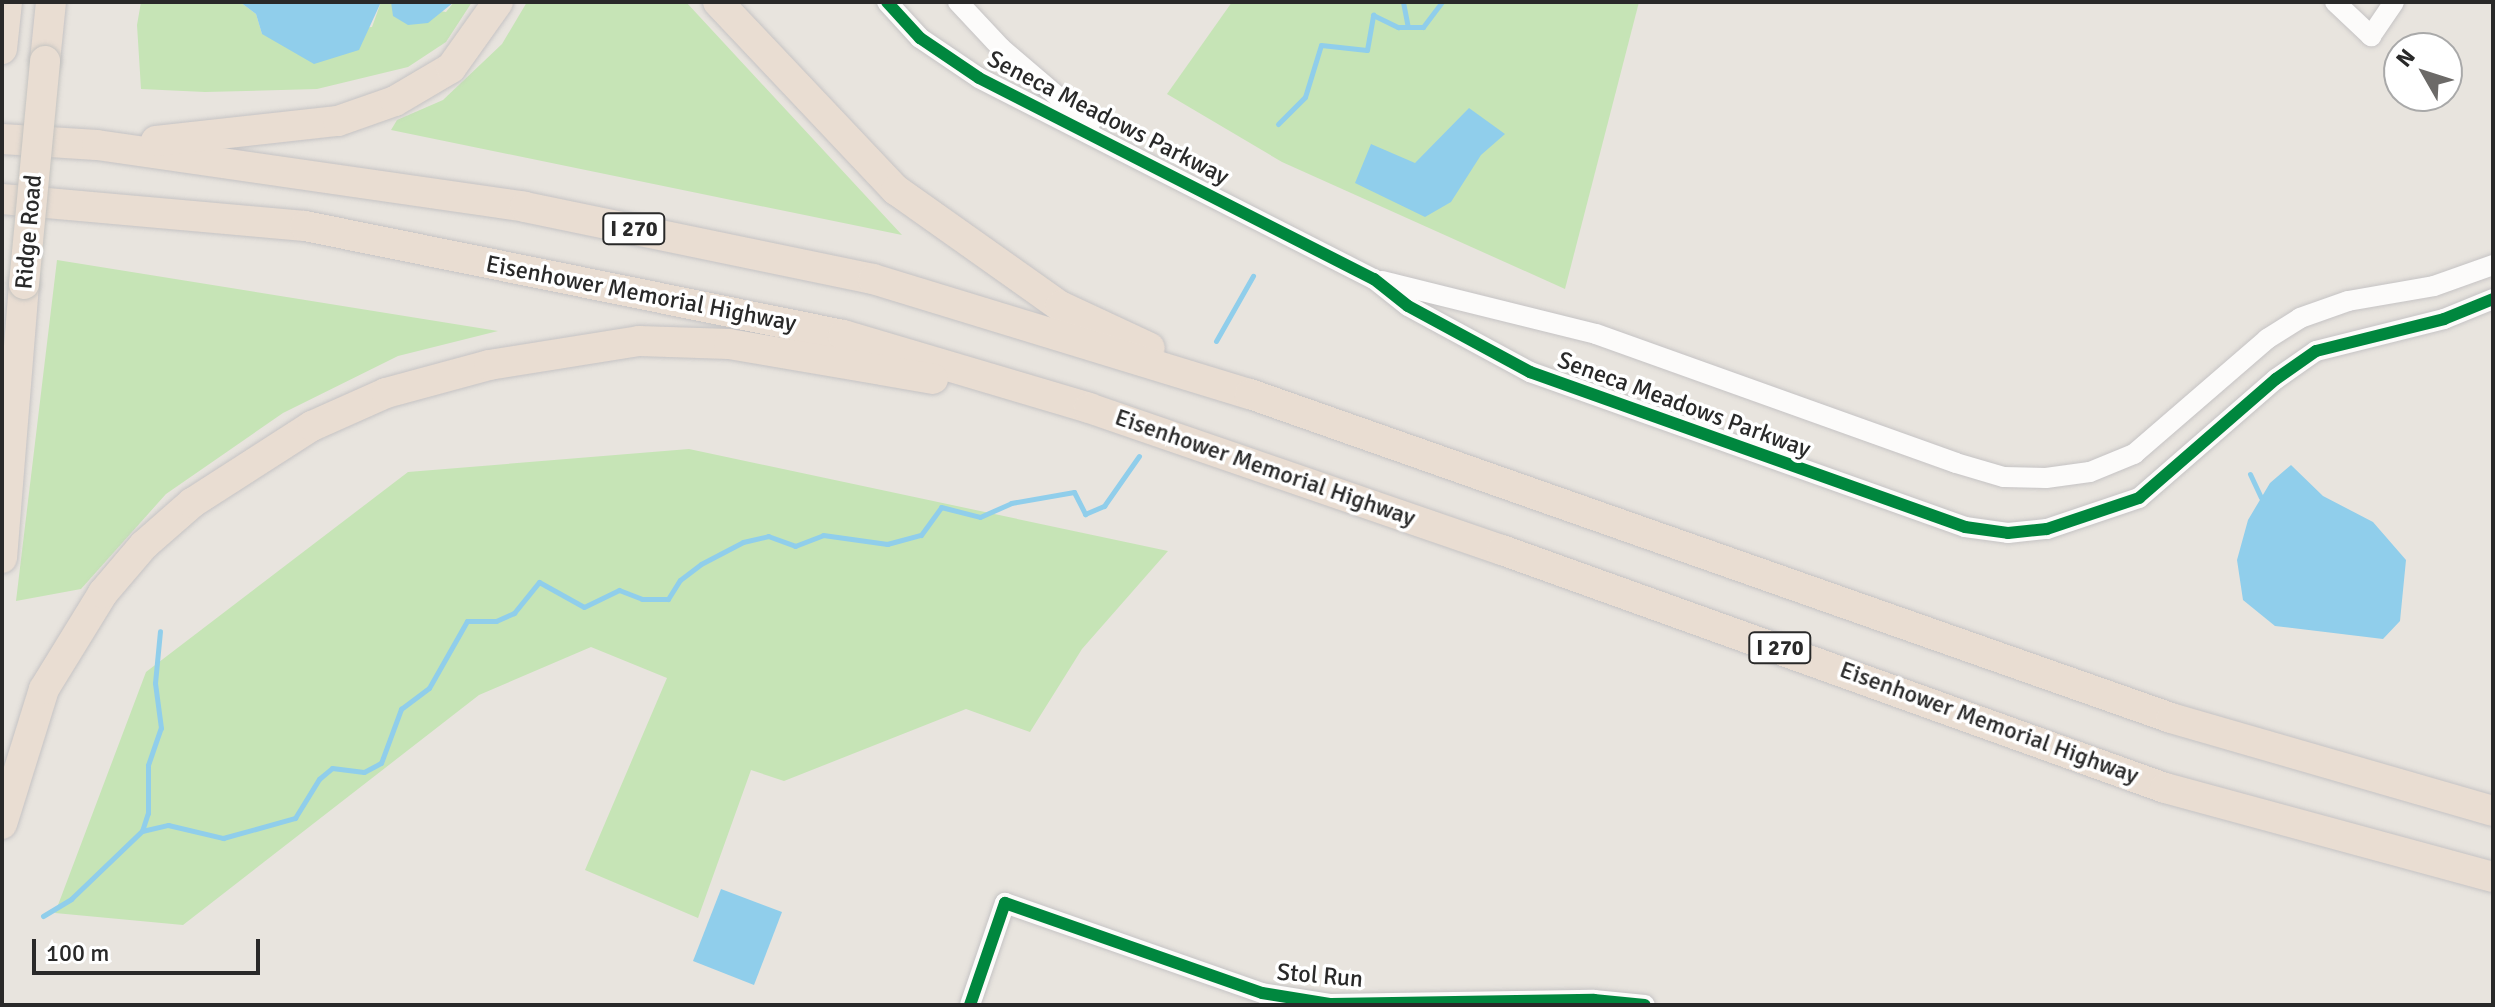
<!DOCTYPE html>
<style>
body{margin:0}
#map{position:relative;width:2495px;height:1007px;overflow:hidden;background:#e8e4de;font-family:Signika,sans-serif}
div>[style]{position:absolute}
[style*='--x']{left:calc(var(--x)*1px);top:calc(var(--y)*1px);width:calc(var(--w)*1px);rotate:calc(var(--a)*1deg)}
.green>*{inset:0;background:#c6e4b6}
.water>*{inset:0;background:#90ceeb}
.stream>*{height:5px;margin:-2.5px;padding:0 2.5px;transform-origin:2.5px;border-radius:2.5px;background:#90ceeb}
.roads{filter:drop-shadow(0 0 2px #c5c3c4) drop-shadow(0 0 2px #c5c3c4)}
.minor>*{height:20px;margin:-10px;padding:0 10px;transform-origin:10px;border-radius:10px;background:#fcfbfa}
.highway>*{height:30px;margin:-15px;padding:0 15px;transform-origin:15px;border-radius:15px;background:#e9ddd2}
.bridges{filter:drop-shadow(0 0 2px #c4c3c0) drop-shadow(0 0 2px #c4c3c0)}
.highway-bridge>*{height:30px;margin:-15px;padding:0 15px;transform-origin:15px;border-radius:15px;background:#e9ddd2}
.cycleway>*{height:12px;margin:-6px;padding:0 6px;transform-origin:6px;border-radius:6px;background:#00873e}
span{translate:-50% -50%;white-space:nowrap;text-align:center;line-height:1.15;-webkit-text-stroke:7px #fff;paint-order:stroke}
.shield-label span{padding:2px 6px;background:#fff;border:2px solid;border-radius:6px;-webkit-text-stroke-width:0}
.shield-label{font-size:22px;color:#292929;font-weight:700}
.street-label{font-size:24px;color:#292929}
.frame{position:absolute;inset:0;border:4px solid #292929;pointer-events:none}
.north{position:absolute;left:2383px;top:32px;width:80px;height:80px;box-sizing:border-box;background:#fff;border:2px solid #a9a9a9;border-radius:50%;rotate:309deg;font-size:22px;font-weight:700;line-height:32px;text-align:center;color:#292929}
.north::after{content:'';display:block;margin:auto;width:28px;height:36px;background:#6c6a68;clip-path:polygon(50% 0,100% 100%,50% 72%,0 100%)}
.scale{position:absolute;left:32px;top:939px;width:228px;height:36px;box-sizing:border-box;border:4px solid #292929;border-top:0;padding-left:10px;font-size:24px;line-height:28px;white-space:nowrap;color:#292929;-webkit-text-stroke:6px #fff;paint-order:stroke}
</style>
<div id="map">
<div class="green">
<div style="clip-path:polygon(141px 2px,240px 2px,256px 14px,262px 34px,372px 27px,381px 2px,446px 12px,454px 2px,472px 2px,446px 42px,408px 67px,317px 89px,205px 92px,141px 89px,137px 25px)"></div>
<div style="clip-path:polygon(527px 2px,686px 2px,902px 235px,391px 130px,397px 120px,443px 100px,502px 44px)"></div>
<div style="clip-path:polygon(1232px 2px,1639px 2px,1565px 289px,1282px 162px,1167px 94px)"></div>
<div style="clip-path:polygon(57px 260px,498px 331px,398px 356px,283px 413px,166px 494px,81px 589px,16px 601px)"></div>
<div style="clip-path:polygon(689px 449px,1168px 551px,1082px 649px,1030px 732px,966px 709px,784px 781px,751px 770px,698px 918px,585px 870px,667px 678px,591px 647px,479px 695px,183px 925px,55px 913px,146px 672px,408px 472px)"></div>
</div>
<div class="water">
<div style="clip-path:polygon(240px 2px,381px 2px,359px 50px,314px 64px,262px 34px,256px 14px)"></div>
<div style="clip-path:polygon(391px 2px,454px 2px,428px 23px,408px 25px,393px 16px)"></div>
<div style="clip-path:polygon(1469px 108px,1505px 134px,1481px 155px,1451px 202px,1425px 217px,1355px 183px,1371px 144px,1415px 163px)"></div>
<div style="clip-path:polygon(2291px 465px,2323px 496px,2373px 522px,2406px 560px,2400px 621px,2383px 639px,2275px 626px,2243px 600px,2237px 560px,2248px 520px,2270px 483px)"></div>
<div style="clip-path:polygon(721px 889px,782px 912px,754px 985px,693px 961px)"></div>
</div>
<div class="stream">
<div style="--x:1403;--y:2;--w:25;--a:79"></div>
<div style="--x:1278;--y:124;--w:38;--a:-45"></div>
<div style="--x:1305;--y:97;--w:54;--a:-72.9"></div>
<div style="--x:1321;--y:45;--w:46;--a:6.2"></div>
<div style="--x:1367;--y:50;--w:36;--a:-80"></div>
<div style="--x:1373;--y:15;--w:28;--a:26"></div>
<div style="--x:1398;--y:27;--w:25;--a:0"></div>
<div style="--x:1423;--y:27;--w:31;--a:-53"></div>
<div style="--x:1216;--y:341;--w:75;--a:-60.4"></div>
<div style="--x:2250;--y:474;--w:26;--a:65"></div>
<div style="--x:142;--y:831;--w:19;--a:-72"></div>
<div style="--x:148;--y:813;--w:48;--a:-90"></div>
<div style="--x:148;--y:765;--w:39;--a:-71"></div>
<div style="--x:161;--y:728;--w:45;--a:-97.6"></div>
<div style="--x:155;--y:683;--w:52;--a:-84.5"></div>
<div style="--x:43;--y:916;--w:33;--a:-31"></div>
<div style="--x:71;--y:899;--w:98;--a:-43.8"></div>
<div style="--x:142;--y:831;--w:27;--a:-13"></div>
<div style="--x:168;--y:825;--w:57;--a:13.3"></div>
<div style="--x:223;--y:838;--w:75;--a:-15.5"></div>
<div style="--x:295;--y:818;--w:46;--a:-58.4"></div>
<div style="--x:319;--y:779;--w:17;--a:-40"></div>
<div style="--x:332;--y:768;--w:32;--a:7"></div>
<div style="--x:364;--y:772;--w:19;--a:-28"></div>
<div style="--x:381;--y:763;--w:58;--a:-69.7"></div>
<div style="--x:401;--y:709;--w:35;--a:-37"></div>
<div style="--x:429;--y:688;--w:77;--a:-60.4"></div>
<div style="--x:467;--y:621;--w:29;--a:0"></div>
<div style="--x:496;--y:621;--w:20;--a:-24"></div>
<div style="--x:514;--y:613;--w:40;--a:-51"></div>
<div style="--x:539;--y:582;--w:51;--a:29.1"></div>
<div style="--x:584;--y:607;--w:39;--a:-26"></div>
<div style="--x:619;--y:590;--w:25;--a:21"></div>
<div style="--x:642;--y:599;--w:26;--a:0"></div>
<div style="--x:668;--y:599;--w:22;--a:-58"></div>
<div style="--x:680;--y:580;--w:26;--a:-37"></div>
<div style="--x:701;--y:564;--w:47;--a:-27.6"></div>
<div style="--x:743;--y:542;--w:26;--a:-13"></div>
<div style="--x:768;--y:536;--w:29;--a:20"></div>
<div style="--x:795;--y:546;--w:30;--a:-21"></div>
<div style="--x:823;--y:535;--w:65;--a:8"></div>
<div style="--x:887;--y:544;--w:35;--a:-15"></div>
<div style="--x:921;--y:535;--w:34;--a:-54"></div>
<div style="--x:941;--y:507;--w:40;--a:14.4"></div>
<div style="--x:980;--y:517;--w:34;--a:-24"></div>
<div style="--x:1011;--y:503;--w:64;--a:-9.9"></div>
<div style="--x:1074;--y:492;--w:25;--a:63"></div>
<div style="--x:1085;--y:514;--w:21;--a:-23"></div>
<div style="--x:1104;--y:506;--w:61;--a:-55"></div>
</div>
<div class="roads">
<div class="minor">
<div style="--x:887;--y:2;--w:49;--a:47.5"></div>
<div style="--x:920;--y:38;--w:71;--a:34.1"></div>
<div style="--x:979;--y:78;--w:443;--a:27"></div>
<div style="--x:1374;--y:279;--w:43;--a:38.5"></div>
<div style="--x:1408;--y:306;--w:139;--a:28.4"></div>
<div style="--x:1530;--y:372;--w:462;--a:19.6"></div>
<div style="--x:1965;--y:527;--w:43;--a:7.9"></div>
<div style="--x:2008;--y:533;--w:39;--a:-6"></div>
<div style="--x:2047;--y:529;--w:97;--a:-18.6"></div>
<div style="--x:2139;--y:498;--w:181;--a:-41"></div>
<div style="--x:2276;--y:379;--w:49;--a:-35"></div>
<div style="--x:2316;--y:351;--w:132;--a:-14"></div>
<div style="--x:2444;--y:319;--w:53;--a:-22.2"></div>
<div style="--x:958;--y:2;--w:63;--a:46.9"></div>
<div style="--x:1001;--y:48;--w:117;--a:40.5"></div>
<div style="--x:2335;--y:2;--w:50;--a:43.4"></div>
<div style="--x:2371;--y:36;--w:41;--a:-55.9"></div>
<div style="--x:1382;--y:281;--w:220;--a:13.9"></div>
<div style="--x:1596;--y:334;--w:382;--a:19.7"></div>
<div style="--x:1956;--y:463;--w:50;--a:16.3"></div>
<div style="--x:2004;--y:477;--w:42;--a:1.4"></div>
<div style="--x:2046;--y:478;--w:44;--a:-7.8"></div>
<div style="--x:2090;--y:472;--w:48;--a:-22.2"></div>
<div style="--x:2134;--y:454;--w:176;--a:-40.8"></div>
<div style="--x:2267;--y:339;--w:39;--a:-32"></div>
<div style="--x:2300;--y:318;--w:51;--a:-19.5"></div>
<div style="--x:2348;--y:301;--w:87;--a:-9.9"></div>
<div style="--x:2434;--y:286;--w:63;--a:-19.6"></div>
<div style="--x:970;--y:1005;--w:108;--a:-71.1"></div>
<div style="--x:1005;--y:903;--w:272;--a:19.3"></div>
<div style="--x:1262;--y:993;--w:70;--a:9.1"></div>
<div style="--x:1331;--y:1004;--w:263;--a:-0.9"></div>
<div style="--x:1594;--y:1000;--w:51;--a:5.6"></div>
</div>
<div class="highway">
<div style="--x:718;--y:2;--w:259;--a:46.6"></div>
<div style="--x:896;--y:190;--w:201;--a:35.3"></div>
<div style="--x:1060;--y:306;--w:99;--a:25"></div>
<div style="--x:2;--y:49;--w:47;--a:-83.9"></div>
<div style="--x:45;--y:61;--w:59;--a:-84.2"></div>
<div style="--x:2;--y:139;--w:95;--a:3.6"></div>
<div style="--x:97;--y:145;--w:432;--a:8.2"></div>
<div style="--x:525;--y:207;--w:355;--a:11.7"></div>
<div style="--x:873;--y:279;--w:394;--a:17"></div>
<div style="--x:1250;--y:394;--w:976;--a:19.38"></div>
<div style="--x:2171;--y:718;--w:335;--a:16.1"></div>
<div style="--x:156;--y:141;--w:183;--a:-6.3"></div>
<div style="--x:338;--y:121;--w:60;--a:-19.3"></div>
<div style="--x:395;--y:101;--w:65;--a:-30.5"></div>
<div style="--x:451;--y:68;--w:81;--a:-54.5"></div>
<div style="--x:2;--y:199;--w:304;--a:5.1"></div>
<div style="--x:305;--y:226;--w:549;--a:11.45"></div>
<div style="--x:843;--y:335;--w:257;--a:16.5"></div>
<div style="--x:1089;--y:408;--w:437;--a:19"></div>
<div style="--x:1502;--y:550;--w:704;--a:19.75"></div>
<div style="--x:2165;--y:788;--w:340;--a:15.2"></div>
<div style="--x:2;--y:558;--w:275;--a:-85.4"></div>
<div style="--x:2;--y:824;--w:141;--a:-72.7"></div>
<div style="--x:44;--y:689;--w:113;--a:-58.4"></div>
<div style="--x:103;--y:593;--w:63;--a:-49.5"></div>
<div style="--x:144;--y:545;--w:64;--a:-41.2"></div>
<div style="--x:192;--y:503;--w:143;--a:-32.7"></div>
<div style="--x:312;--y:426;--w:81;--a:-24"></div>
<div style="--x:386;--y:393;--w:107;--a:-15.2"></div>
<div style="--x:489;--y:365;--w:152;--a:-9.1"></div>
<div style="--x:639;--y:341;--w:90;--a:1.9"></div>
<div style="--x:729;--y:344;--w:207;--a:9.7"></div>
</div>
</div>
<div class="bridges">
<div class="highway-bridge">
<div style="--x:24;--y:284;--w:224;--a:-84.6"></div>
</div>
</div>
<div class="cycleway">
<div style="--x:887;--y:2;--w:49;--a:47.5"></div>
<div style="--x:920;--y:38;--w:71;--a:34.1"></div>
<div style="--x:979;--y:78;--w:443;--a:27"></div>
<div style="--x:1374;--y:279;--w:43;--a:38.5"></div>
<div style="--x:1408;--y:306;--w:139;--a:28.4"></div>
<div style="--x:1530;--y:372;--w:462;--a:19.6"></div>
<div style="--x:1965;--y:527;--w:43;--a:7.9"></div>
<div style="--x:2008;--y:533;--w:39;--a:-6"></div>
<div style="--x:2047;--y:529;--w:97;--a:-18.6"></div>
<div style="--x:2139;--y:498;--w:181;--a:-41"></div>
<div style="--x:2276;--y:379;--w:49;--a:-35"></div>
<div style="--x:2316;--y:351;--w:132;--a:-14"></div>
<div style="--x:2444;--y:319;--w:53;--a:-22.2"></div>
<div style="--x:970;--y:1005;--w:108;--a:-71.1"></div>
<div style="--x:1005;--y:903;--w:272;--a:19.3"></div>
<div style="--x:1262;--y:993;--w:70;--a:9.1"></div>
<div style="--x:1331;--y:1004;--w:263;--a:-0.9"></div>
<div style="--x:1594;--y:1000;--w:51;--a:5.6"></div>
</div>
<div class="shield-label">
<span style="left:634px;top:229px">I 270</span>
<span style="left:1780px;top:648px">I 270</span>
</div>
<div class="street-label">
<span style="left:1108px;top:118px;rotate:27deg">Seneca Meadows Parkway</span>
<span style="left:29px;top:232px;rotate:-85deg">Ridge Road</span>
<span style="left:641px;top:294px;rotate:11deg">Eisenhower Memorial Highway</span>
<span style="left:1684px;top:405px;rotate:20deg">Seneca Meadows Parkway</span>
<span style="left:1265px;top:468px;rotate:19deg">Eisenhower Memorial Highway</span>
<span style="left:1989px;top:723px;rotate:20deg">Eisenhower Memorial Highway</span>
<span style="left:1320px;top:976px;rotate:5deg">Stol Run</span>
</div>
<div class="frame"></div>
<div class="north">N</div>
<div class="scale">100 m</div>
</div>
